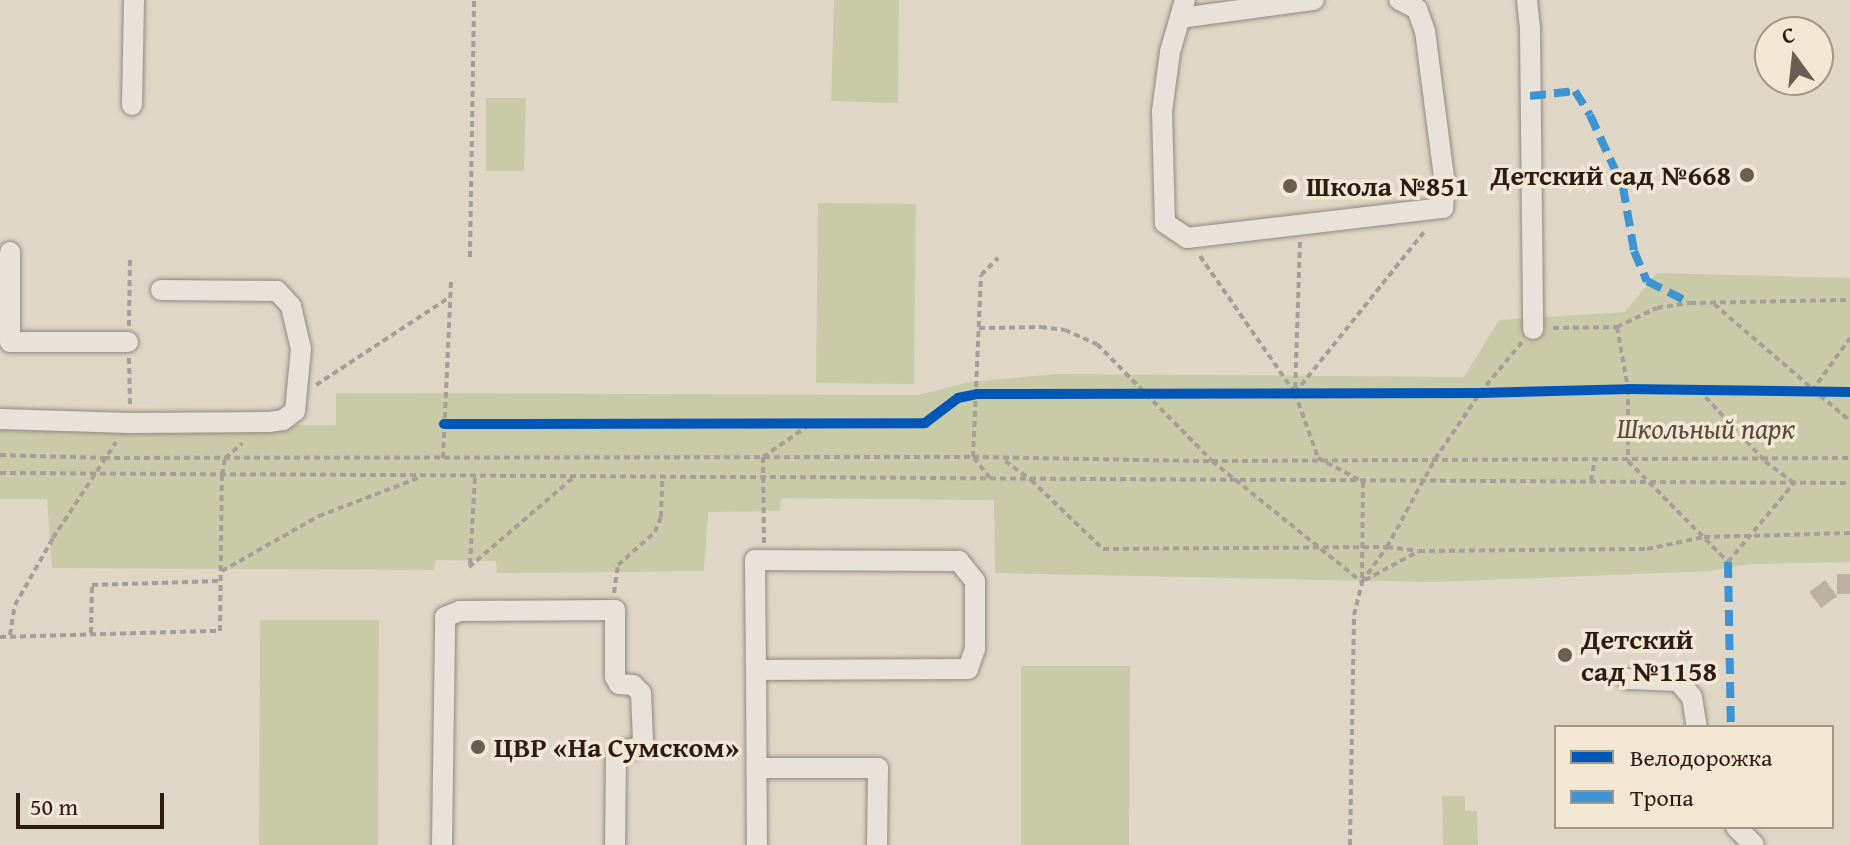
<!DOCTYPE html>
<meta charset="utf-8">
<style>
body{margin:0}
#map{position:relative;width:1850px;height:845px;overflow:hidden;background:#e0d6c6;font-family:"Gentium Book Plus",serif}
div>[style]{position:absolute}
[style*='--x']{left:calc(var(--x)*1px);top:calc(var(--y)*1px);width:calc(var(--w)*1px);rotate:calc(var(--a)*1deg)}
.green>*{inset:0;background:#c9caa8}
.minor-tunnel>*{height:20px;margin-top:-10px;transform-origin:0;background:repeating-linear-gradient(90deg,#bdb1a2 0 20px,transparent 0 30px)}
.path>*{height:4px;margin-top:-2px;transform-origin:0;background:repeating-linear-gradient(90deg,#a49f98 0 6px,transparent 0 10px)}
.roads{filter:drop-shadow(0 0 2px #928a80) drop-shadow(0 0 2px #928a80)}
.minor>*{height:20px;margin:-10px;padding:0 10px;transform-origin:10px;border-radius:10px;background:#e7e2da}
.quiet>*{height:8px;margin-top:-4px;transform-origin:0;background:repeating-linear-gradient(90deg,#3d94d3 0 16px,transparent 0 24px)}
.cycleway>*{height:10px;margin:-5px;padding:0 5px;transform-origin:5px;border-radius:5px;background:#0057b8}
.dots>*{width:22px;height:22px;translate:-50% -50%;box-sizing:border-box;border:4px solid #f2e7d3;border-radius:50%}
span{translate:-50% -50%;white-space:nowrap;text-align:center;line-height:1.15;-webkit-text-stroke:7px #f2e7d3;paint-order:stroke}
.poi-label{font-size:28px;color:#2f1b12;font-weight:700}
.right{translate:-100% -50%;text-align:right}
.left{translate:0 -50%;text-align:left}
.park-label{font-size:28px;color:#584d38;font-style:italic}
.legend{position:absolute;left:1554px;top:725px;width:280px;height:104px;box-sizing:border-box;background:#f2e7d3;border:2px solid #a49586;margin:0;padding:10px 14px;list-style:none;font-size:24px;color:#2f1b12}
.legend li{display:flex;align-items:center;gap:16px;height:40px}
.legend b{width:40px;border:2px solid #a49586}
.north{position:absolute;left:1754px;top:16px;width:80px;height:80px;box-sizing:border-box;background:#f2e7d3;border:2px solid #a49586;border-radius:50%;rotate:345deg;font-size:22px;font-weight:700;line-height:32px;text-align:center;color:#2f1b12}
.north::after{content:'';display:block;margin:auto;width:28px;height:36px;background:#6d5c51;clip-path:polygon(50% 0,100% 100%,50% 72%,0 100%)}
.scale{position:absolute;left:16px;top:793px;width:148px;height:36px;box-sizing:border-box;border:4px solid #2f1b12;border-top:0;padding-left:10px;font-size:24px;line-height:28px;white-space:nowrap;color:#2f1b12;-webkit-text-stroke:6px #f2e7d3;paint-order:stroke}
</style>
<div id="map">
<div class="green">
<div style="clip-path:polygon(834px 0,899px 0,898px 103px,831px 101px)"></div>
<div style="clip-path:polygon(486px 98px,526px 98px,524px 171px,486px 171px)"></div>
<div style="clip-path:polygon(818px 203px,916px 204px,914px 384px,816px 383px)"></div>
<div style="clip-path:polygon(1657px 273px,1850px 278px,1850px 562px,1750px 564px,1710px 571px,1433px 582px,995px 573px,994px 500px,781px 498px,780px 511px,708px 512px,704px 571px,497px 573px,496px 561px,436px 560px,434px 570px,52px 568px,47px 499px,0 499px,0 427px,336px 425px,336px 393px,919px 395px,969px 382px,1057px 374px,1464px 377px,1499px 320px,1625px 312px)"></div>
<div style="clip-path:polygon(260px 620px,379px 620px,378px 845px,259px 845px)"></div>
<div style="clip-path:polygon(1021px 666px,1130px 666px,1129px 845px,1021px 845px)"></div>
<div style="clip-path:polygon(1442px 796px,1465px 796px,1465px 811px,1477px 811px,1478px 845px,1443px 845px)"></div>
</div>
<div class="minor-tunnel">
<div style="--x:1815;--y:600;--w:27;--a:-36"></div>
<div style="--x:1837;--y:584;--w:13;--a:0"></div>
</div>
<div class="path">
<div style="--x:1300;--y:242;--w:151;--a:91.9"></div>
<div style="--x:1295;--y:393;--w:69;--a:70.5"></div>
<div style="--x:1318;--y:458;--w:51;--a:28.1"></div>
<div style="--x:1363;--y:482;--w:100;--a:90.6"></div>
<div style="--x:1200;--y:256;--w:167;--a:55.3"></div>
<div style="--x:1295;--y:393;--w:208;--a:-51.3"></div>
<div style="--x:470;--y:257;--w:257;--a:-89.1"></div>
<div style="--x:1714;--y:304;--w:179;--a:40.7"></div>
<div style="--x:129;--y:326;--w:70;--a:-89.2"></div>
<div style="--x:1617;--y:327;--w:63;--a:79.9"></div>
<div style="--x:1628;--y:389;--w:72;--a:90"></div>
<div style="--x:1628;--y:461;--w:142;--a:45.3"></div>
<div style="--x:1728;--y:562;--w:103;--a:-50.1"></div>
<div style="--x:1794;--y:483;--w:38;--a:-143"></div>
<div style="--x:1764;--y:460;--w:97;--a:-132.9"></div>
<div style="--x:979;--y:328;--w:62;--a:-0.9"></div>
<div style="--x:1041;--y:327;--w:24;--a:7"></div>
<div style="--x:1065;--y:330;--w:35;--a:24"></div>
<div style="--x:1097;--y:344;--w:164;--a:45.5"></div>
<div style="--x:1212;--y:461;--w:193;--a:38.9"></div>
<div style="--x:1553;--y:328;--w:64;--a:-0.9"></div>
<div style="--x:1617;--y:327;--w:44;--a:-25.4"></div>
<div style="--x:1657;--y:308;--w:33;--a:-9"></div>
<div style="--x:1690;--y:303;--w:160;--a:-1.1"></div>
<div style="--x:129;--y:358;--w:48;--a:88.8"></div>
<div style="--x:316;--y:385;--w:160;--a:-33.3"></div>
<div style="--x:1812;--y:391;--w:65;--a:-54.4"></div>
<div style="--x:0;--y:455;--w:104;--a:1.7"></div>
<div style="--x:104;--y:458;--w:869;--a:-0.07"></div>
<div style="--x:973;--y:457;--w:239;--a:1"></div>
<div style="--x:1212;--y:461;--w:638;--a:-0.27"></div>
<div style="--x:443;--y:458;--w:177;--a:-87.4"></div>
<div style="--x:1005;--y:461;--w:32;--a:36"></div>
<div style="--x:1031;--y:480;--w:100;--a:43.8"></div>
<div style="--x:1103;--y:549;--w:284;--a:-0.4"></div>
<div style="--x:1387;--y:547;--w:31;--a:7"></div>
<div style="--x:0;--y:473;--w:1850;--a:0.31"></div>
<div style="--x:990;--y:478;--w:27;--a:-129"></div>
<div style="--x:973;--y:457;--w:182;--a:-87.5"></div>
<div style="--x:981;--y:275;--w:24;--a:-45"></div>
<div style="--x:1591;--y:481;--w:21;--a:-79"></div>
<div style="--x:764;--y:543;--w:86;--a:-90.7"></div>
<div style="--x:763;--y:457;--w:60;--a:-34.8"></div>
<div style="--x:470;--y:564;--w:86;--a:-86.7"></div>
<div style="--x:469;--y:567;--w:137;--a:-40.6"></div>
<div style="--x:222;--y:571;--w:112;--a:-29.6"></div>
<div style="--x:319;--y:516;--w:106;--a:-21"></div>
<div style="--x:1365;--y:580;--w:61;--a:-28.2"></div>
<div style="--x:1419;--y:551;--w:228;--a:-0.5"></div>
<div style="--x:1647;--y:549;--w:58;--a:-11.9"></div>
<div style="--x:1704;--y:537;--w:146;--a:-1.6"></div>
<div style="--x:614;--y:593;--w:28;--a:-82"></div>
<div style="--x:618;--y:565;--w:50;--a:-41.7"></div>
<div style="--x:655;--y:532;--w:16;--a:-68"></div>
<div style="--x:661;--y:517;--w:38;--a:-88"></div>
<div style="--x:91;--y:633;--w:48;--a:-88.8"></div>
<div style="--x:92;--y:585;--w:129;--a:-1.8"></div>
<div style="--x:10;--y:635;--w:30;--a:-81"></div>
<div style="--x:15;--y:605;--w:77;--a:-60.4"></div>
<div style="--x:53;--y:538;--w:115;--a:-56.7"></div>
<div style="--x:0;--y:637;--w:220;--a:-1.6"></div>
<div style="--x:220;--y:631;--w:156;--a:-89.3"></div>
<div style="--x:222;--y:475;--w:17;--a:-80"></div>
<div style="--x:225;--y:458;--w:23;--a:-40"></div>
<div style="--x:1350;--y:845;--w:230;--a:-89"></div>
<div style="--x:1354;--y:615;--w:34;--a:-76"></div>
<div style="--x:1362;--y:582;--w:43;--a:-54.5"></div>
<div style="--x:1387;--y:547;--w:100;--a:-61.4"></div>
<div style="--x:1435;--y:459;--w:80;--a:-55.7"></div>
<div style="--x:1480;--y:393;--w:66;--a:-50.5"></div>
</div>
<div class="roads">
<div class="minor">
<div style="--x:1185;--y:0;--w:54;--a:106.1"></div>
<div style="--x:1170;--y:52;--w:60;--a:97.7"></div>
<div style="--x:1162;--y:111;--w:112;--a:88.5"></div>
<div style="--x:1165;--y:223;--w:27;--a:34"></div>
<div style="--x:1187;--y:238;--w:258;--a:-6.7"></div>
<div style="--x:1443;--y:208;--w:23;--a:-85"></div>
<div style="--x:1445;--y:185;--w:155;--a:-97.4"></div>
<div style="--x:1425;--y:31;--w:23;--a:-110"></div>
<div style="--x:1417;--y:9;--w:20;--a:-153"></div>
<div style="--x:1527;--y:0;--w:29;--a:84"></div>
<div style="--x:1530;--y:29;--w:300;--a:89.4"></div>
<div style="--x:1180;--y:18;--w:135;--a:-7.7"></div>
<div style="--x:132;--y:105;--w:105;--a:-88.9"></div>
<div style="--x:10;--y:252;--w:90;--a:90"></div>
<div style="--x:10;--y:342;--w:118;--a:0"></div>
<div style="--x:0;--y:419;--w:130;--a:1.8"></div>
<div style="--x:130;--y:423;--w:139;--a:-0.4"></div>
<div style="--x:269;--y:422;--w:14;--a:-8"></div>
<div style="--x:283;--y:420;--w:15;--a:-37"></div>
<div style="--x:295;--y:411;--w:62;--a:-84.5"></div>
<div style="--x:301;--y:349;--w:44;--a:-103.1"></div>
<div style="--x:291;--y:306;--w:21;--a:-133"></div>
<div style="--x:277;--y:291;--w:116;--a:-179.5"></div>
<div style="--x:756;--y:670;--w:212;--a:-0.3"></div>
<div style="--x:968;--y:669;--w:21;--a:-71"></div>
<div style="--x:975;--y:649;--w:68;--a:-90"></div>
<div style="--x:975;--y:581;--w:26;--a:-129"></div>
<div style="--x:959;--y:561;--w:204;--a:-179.7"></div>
<div style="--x:755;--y:560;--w:110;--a:89.5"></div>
<div style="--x:756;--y:670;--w:175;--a:89.7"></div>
<div style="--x:1627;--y:679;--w:51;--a:2.2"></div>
<div style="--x:1678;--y:681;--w:21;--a:49"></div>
<div style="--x:1692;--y:697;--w:30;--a:81"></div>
<div style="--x:757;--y:768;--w:121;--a:0"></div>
<div style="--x:878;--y:768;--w:77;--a:90.7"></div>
<div style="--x:1736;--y:827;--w:25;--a:45"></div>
<div style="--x:442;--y:845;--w:228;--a:-89.2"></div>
<div style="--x:445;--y:617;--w:16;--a:-22"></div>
<div style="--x:460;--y:611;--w:155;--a:-0.4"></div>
<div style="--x:615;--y:610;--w:67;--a:90"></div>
<div style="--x:615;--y:677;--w:8;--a:60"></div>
<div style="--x:619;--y:684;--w:14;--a:4"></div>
<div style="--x:633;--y:685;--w:11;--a:45"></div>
<div style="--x:641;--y:693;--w:47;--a:87.6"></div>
<div style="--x:643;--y:740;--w:9;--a:122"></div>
<div style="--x:638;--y:748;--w:15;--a:172"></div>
<div style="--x:623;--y:750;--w:9;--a:139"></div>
<div style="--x:616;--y:756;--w:89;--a:90.6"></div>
</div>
</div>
<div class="quiet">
<div style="--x:1530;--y:96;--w:45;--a:-6.3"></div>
<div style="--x:1575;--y:91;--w:28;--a:58"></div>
<div style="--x:1590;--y:115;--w:79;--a:65.4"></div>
<div style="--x:1623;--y:187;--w:65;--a:80.2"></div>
<div style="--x:1634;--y:251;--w:33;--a:67"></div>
<div style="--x:1647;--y:281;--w:48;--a:27.1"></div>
<div style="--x:1728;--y:562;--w:165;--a:89"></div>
</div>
<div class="cycleway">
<div style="--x:444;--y:424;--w:481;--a:-0.1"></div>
<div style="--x:925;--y:423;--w:41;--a:-37.1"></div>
<div style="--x:958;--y:398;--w:19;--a:-12"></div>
<div style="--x:977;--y:394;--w:503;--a:-0.11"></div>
<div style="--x:1480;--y:393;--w:148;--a:-1.5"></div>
<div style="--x:1628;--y:389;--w:222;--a:0.8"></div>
</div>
<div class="dots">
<div style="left:1747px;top:175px;background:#6d5c51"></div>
<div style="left:1290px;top:186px;background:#6d5c51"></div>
<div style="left:1565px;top:655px;background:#6d5c51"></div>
<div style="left:478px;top:747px;background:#6d5c51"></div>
</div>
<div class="poi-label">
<span class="right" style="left:1731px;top:175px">Детский сад №668</span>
<span class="left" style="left:1306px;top:186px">Школа №851</span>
<span class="left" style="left:1581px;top:655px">Детский<br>сад №1158</span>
<span class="left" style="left:494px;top:747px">ЦВР «На Сумском»</span>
</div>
<div class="park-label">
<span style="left:1706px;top:428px">Школьный парк</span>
</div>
<ul class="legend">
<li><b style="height:10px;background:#0057b8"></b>Велодорожка</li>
<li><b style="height:10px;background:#3d94d3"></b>Тропа</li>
</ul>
<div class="north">С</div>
<div class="scale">50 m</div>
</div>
